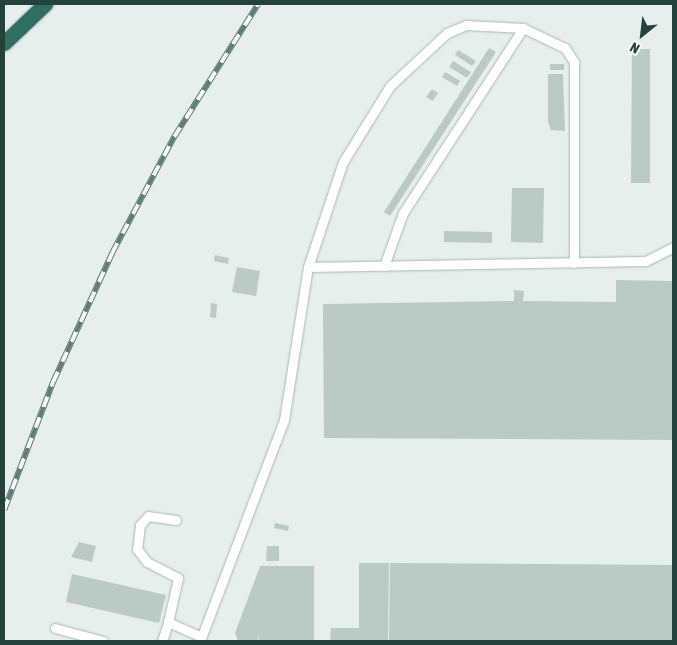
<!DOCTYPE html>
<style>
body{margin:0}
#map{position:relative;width:677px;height:645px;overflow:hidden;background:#e6efeb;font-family:"Asap Condensed",sans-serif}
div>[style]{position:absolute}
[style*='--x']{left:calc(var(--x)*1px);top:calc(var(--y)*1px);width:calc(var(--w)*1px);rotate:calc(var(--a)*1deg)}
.building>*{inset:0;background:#bbcac4}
.roads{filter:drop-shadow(0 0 1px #a8b8b2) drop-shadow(0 0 1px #a8b8b2)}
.service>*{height:9px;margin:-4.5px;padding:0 4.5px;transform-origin:4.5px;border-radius:4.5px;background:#fff}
.motorway>*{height:15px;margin:-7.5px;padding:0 7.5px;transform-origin:7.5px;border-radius:7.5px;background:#2f6f62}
.rail>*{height:5.5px;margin-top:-2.75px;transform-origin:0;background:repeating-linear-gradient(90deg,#f7fbf9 0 11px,#5f7d75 0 22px);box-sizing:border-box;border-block:1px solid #5f7d75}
span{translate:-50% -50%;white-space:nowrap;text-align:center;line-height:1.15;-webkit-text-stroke:4.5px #f7fbf9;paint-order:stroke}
.frame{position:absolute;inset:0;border:5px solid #24423a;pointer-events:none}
.north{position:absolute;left:617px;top:10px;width:50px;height:50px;-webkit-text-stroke:4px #f7fbf9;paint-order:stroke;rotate:209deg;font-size:14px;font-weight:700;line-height:20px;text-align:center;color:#24423a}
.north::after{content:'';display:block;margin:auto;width:18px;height:22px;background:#24423a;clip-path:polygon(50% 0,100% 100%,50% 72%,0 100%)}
</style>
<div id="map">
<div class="building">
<div style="clip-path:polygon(489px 48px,496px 52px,390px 216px,384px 212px)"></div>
<div style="clip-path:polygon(632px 49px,650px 49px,650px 183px,631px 183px)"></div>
<div style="clip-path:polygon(458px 50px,476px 61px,472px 66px,455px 55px)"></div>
<div style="clip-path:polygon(453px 61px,471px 72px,467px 78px,449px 67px)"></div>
<div style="clip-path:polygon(550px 64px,564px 64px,564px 70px,550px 70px)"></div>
<div style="clip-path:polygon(445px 72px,460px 81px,457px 86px,442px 77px)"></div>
<div style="clip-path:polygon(548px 74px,563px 74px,565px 131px,551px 130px,548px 122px)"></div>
<div style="clip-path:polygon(432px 89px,438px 93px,433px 101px,426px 97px)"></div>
<div style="clip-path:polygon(512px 188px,544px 188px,543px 243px,511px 242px)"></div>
<div style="clip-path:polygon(444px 231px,492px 232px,492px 243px,444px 242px)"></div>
<div style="clip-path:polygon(215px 255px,229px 258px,228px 264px,214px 261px)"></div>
<div style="clip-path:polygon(237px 267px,260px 271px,256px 296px,232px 292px)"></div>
<div style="clip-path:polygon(616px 280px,673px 281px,673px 440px,324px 438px,323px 304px,514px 301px,514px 290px,524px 291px,523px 301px,616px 302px)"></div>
<div style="clip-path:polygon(211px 303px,217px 304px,216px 318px,210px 317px)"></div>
<div style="clip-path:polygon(275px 523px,289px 526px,288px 531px,274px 528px)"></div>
<div style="clip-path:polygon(79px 542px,96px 546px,92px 562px,71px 557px)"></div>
<div style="clip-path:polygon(267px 546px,279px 546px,279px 561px,266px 561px)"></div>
<div style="clip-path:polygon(359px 563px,389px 563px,388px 641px,330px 641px,331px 628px,359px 628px)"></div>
<div style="clip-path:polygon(390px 563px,673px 565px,673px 641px,389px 641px)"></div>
<div style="clip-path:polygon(260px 566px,314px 566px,314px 641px,259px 641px,259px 633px,258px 641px,238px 641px,235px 633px)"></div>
<div style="clip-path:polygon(72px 574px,166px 595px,159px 623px,66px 602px)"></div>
</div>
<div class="roads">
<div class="service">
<div style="--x:384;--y:266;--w:56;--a:-70.3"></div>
<div style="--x:403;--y:213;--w:221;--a:-57"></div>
<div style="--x:308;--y:267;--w:338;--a:-1"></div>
<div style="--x:646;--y:261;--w:30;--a:-27"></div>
<div style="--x:176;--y:520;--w:28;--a:-172"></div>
<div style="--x:148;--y:516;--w:12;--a:132"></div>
<div style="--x:140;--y:525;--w:24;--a:97"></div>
<div style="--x:137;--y:549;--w:16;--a:52"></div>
<div style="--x:147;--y:562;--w:35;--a:27"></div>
<div style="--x:178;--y:578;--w:45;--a:102.8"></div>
<div style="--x:168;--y:622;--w:36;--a:24"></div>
<div style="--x:55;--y:628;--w:50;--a:15.2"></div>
<div style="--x:162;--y:641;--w:20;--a:-72"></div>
<div style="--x:200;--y:641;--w:236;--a:-69.2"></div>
<div style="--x:284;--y:420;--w:155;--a:-81.1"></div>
<div style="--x:308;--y:267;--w:111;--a:-71.6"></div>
<div style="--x:343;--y:162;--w:89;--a:-58.3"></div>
<div style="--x:390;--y:86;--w:78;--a:-42.9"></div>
<div style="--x:447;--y:33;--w:21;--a:-23"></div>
<div style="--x:466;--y:25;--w:57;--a:3"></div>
<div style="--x:523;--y:28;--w:47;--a:25.5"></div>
<div style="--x:565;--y:48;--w:17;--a:57"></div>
<div style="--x:574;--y:62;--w:201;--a:90"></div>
</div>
<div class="motorway">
<div style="--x:4;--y:43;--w:57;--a:-43.6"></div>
</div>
</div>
<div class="rail">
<div style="--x:4;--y:510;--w:137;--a:-69.1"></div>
<div style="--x:53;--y:382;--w:142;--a:-65.4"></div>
<div style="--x:112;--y:253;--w:132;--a:-61.9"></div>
<div style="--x:174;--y:137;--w:157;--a:-57.7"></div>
</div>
<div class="frame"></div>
<div class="north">N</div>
</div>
